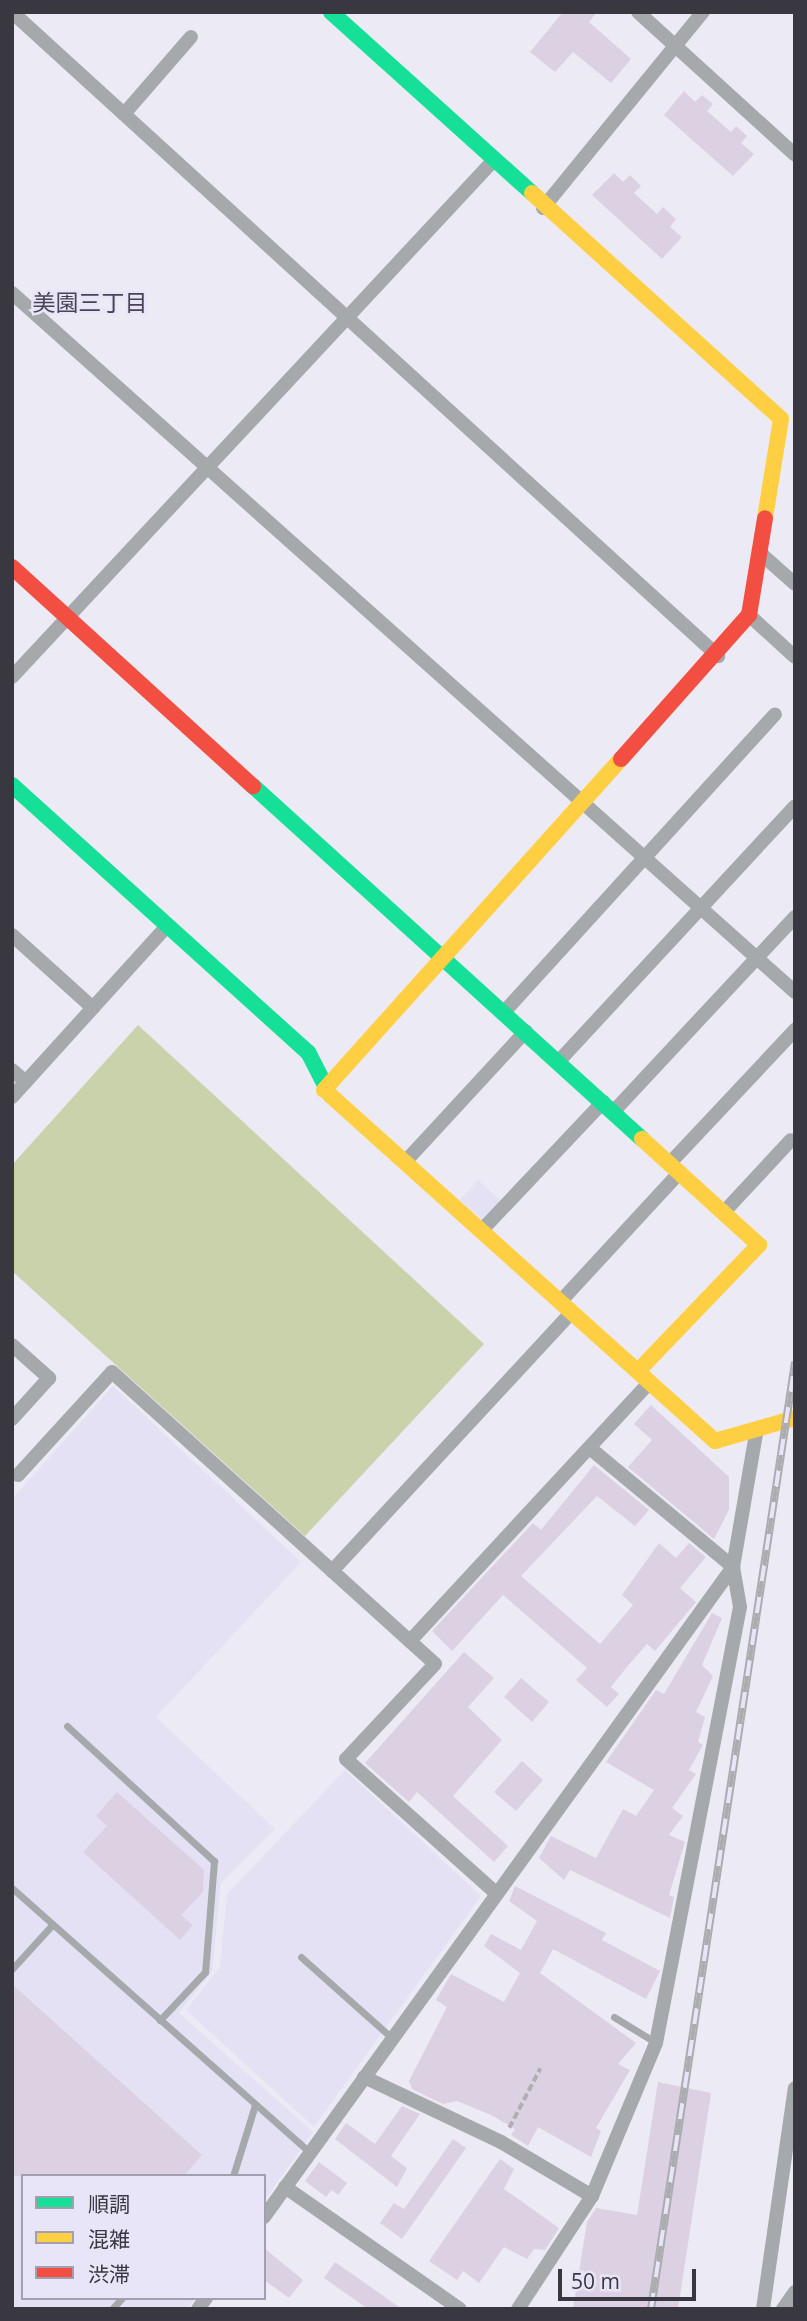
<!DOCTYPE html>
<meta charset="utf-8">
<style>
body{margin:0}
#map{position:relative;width:807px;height:2321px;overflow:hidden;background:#eceaf4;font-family:"Open Sans","Noto Sans JP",sans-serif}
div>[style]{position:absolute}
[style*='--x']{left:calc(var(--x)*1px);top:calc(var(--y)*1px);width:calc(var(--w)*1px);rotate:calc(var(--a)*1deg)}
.built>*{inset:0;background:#e5e1f5}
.green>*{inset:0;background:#cad2ab}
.building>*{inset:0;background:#dcd1e2}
.path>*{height:3.5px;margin-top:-1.75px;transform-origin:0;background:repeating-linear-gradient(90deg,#aeaeb3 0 7px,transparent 0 10.5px)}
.lane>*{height:7px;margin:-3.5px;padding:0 3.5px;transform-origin:3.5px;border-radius:3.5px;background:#a6a9ab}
.street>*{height:14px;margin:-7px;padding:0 7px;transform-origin:7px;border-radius:7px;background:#a6a9ab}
.fast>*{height:16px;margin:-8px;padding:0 8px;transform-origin:8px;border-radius:8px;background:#16e098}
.slow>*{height:16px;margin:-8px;padding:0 8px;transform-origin:8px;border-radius:8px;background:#ffcf43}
.jam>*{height:16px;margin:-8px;padding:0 8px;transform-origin:8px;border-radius:8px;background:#f24e42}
.rail>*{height:8px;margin-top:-4px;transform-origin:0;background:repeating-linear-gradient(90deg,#e9e5f9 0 16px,#abacb0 0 32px);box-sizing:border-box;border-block:2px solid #abacb0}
span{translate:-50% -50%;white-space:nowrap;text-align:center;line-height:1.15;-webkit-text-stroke:5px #e9e5f9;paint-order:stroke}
.neighbourhood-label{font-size:23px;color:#484454}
.frame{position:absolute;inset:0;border:14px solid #39373f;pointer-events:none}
.legend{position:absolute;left:21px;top:2174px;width:245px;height:126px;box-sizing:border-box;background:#e9e5f9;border:2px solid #a39faf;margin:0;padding:9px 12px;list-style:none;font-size:21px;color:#39373f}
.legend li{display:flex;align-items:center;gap:14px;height:35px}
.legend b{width:35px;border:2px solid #a39faf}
.scale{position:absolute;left:558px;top:2269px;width:138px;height:32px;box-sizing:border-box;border:4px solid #39373f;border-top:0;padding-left:9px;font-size:21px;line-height:24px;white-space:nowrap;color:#39373f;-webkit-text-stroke:5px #e9e5f9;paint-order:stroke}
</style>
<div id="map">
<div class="built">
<div style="clip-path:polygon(478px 1180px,501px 1201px,483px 1220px,460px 1200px)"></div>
<div style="clip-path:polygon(113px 1386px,301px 1562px,156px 1717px,275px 1829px,221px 1883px,212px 1972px,179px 2013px,313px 2132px,264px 2201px,264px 2176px,23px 2176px,23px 2298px,195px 2298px,187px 2309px,12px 2309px,12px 1499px)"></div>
<div style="clip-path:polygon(345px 1770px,481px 1896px,314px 2127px,186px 2010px,220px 1967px,227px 1894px)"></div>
</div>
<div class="green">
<div style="clip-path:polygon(138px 1025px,484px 1344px,305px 1536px,12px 1271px,12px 1165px)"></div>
</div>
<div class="building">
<div style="clip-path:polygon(563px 12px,597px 12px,589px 22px,631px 59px,611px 83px,573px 52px,555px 72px,530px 52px)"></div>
<div style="clip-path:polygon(684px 91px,695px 102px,702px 95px,713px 104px,707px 111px,731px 132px,736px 126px,747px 136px,741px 143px,754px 154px,733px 176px,664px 115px)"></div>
<div style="clip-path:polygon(614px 173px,623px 182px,630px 175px,641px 186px,634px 193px,657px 214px,663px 207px,676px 219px,670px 227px,682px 237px,662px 259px,592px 195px)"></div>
<div style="clip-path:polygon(651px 1405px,729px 1477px,729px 1510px,714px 1539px,628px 1467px,652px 1440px,634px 1424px)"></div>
<div style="clip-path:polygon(594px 1465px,649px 1510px,635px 1526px,597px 1496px,521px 1576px,600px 1644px,633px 1605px,622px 1595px,659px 1543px,676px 1558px,689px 1543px,706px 1557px,680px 1588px,696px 1602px,655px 1651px,647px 1644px,626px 1668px,611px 1687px,619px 1694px,607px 1707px,576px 1680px,587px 1668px,503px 1595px,452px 1651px,432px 1631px,533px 1523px,541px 1530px)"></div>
<div style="clip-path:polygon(712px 1613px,722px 1618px,702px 1665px,713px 1676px,696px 1712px,705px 1717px,698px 1742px,703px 1745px,689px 1770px,696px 1774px,672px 1808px,683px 1816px,669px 1835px,685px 1842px,669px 1895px,674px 1897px,670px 1918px,570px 1870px,564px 1880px,539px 1858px,551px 1836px,596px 1858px,623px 1809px,636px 1816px,654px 1790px,606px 1762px,656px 1690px,664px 1694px)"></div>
<div style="clip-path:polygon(464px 1652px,494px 1678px,468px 1707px,502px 1740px,453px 1796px,508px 1846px,494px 1862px,417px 1792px,409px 1802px,365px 1763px)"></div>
<div style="clip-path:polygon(521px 1678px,549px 1702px,532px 1722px,504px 1697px)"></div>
<div style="clip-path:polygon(522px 1761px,543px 1780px,516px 1811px,494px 1792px)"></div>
<div style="clip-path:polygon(117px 1792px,204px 1870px,203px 1892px,181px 1915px,193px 1925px,180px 1940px,83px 1852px,107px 1826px,96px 1816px)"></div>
<div style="clip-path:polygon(515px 1886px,606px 1933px,602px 1940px,660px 1971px,646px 1999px,553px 1949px,540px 1973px,636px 2043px,618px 2064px,630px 2070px,596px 2128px,601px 2131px,591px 2157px,538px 2127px,528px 2146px,511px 2135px,515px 2129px,491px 2115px,457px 2101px,443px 2104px,412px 2089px,409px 2081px,447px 2007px,436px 2000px,451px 1974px,504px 2002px,520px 1973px,484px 1946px,491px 1934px,521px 1950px,537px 1921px,509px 1901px)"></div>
<div style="clip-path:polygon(12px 1984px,202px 2155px,184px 2176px,12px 2176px)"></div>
<div style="clip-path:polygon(658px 2082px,711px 2093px,678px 2309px,573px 2309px,587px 2222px,596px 2208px,637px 2215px)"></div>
<div style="clip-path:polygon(402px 2106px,420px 2114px,391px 2156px,407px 2168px,397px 2187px,335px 2139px,346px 2123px,375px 2144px)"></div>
<div style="clip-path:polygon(453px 2139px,466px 2148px,402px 2239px,380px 2223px,394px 2203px,404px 2209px)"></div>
<div style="clip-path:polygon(500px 2159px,514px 2169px,504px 2189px,559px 2228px,545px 2250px,534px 2249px,527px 2259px,504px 2247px,479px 2283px,463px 2271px,457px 2280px,429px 2261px)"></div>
<div style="clip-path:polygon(319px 2162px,347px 2183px,338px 2195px,332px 2190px,326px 2197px,305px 2181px)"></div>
<div style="clip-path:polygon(264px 2248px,303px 2280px,289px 2298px,264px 2280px)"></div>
<div style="clip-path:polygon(335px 2262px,402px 2309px,368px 2309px,324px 2278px)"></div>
</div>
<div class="path">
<div style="--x:509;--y:2128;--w:67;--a:-62.3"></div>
</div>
<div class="lane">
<div style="--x:67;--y:1726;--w:200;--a:42.6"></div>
<div style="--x:214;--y:1861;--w:111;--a:94.6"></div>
<div style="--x:205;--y:1972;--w:66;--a:133.2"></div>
<div style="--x:12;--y:1888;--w:399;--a:41.6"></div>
<div style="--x:301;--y:1957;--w:122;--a:41.7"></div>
<div style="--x:12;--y:1969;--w:59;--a:-47.7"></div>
<div style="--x:614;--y:2017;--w:48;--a:31.4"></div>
<div style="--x:233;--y:2176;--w:74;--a:-72.8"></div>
<div style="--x:112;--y:2309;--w:15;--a:-48"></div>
</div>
<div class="street">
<div style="--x:12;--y:12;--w:956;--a:42.37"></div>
<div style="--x:638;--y:12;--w:212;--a:42.3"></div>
<div style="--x:124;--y:114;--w:102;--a:-49"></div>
<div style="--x:543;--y:208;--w:253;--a:-50.8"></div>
<div style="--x:12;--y:293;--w:1050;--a:41.76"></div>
<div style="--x:759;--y:552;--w:48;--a:41.6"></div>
<div style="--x:749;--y:615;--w:62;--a:42.4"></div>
<div style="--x:12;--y:677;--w:704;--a:-47.01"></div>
<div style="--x:12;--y:935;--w:109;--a:42"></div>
<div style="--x:505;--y:1011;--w:401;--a:-47.7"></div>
<div style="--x:559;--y:1061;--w:347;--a:-47.2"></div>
<div style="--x:12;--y:1070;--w:18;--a:41"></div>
<div style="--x:12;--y:1097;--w:232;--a:-47.8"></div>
<div style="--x:614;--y:1111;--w:265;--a:-47"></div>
<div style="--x:405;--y:1162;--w:178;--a:-47.3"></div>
<div style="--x:670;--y:1163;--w:183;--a:-46.8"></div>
<div style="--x:724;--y:1212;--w:98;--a:-47.1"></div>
<div style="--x:481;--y:1231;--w:178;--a:-46.6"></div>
<div style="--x:560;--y:1302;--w:177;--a:-47.3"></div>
<div style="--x:12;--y:1345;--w:50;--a:41.7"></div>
<div style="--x:49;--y:1378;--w:55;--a:132.1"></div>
<div style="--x:591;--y:1449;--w:185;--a:39.7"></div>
<div style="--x:18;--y:1475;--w:139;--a:-47.6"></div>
<div style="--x:112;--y:1372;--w:435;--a:42.1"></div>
<div style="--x:435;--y:1664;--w:130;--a:133.1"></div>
<div style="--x:346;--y:1759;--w:201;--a:41.8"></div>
<div style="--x:332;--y:1571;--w:353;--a:-47.2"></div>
<div style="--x:410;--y:1641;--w:353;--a:-47.2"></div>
<div style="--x:364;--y:2077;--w:152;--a:25.4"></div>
<div style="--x:501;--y:2142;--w:106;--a:30.7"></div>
<div style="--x:285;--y:2187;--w:213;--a:34.9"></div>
<div style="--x:264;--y:2217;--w:802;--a:-54.19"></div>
<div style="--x:198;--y:2309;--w:14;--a:-54"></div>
<div style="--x:518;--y:2309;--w:135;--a:-56.8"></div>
<div style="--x:592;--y:2196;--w:166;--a:-67.3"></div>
<div style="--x:656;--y:2043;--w:444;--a:-79.1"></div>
<div style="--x:740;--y:1607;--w:41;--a:-99.9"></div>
<div style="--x:733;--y:1567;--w:135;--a:-80.2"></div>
<div style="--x:763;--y:2309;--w:223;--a:-81.8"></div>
<div style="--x:783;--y:2309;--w:21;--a:-55"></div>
</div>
<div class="fast">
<div style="--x:331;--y:12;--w:270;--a:42"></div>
<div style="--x:12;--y:785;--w:399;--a:42.1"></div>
<div style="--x:308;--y:1052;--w:48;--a:62.9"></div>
<div style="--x:253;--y:786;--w:525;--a:42.22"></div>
</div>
<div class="slow">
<div style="--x:532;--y:193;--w:336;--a:42.2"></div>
<div style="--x:781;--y:419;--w:100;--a:99.2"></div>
<div style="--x:324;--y:1090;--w:445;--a:-48.1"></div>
<div style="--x:330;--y:1095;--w:518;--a:41.95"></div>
<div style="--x:715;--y:1441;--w:83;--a:-16"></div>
<div style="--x:638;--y:1371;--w:175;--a:-46.2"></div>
<div style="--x:759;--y:1245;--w:158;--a:-137.8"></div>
</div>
<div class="jam">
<div style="--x:12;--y:567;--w:326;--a:42.3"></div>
<div style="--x:621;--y:759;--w:193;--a:-48.4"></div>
<div style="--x:749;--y:615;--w:98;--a:-80.6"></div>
</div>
<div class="rail">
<div style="--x:651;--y:2309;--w:958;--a:-81.35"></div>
</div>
<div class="neighbourhood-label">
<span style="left:90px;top:302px">美園三丁目</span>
</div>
<div class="frame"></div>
<ul class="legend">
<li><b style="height:9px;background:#16e098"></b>順調</li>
<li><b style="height:9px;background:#ffcf43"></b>混雑</li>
<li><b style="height:9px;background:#f24e42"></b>渋滞</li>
</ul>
<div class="scale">50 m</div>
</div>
